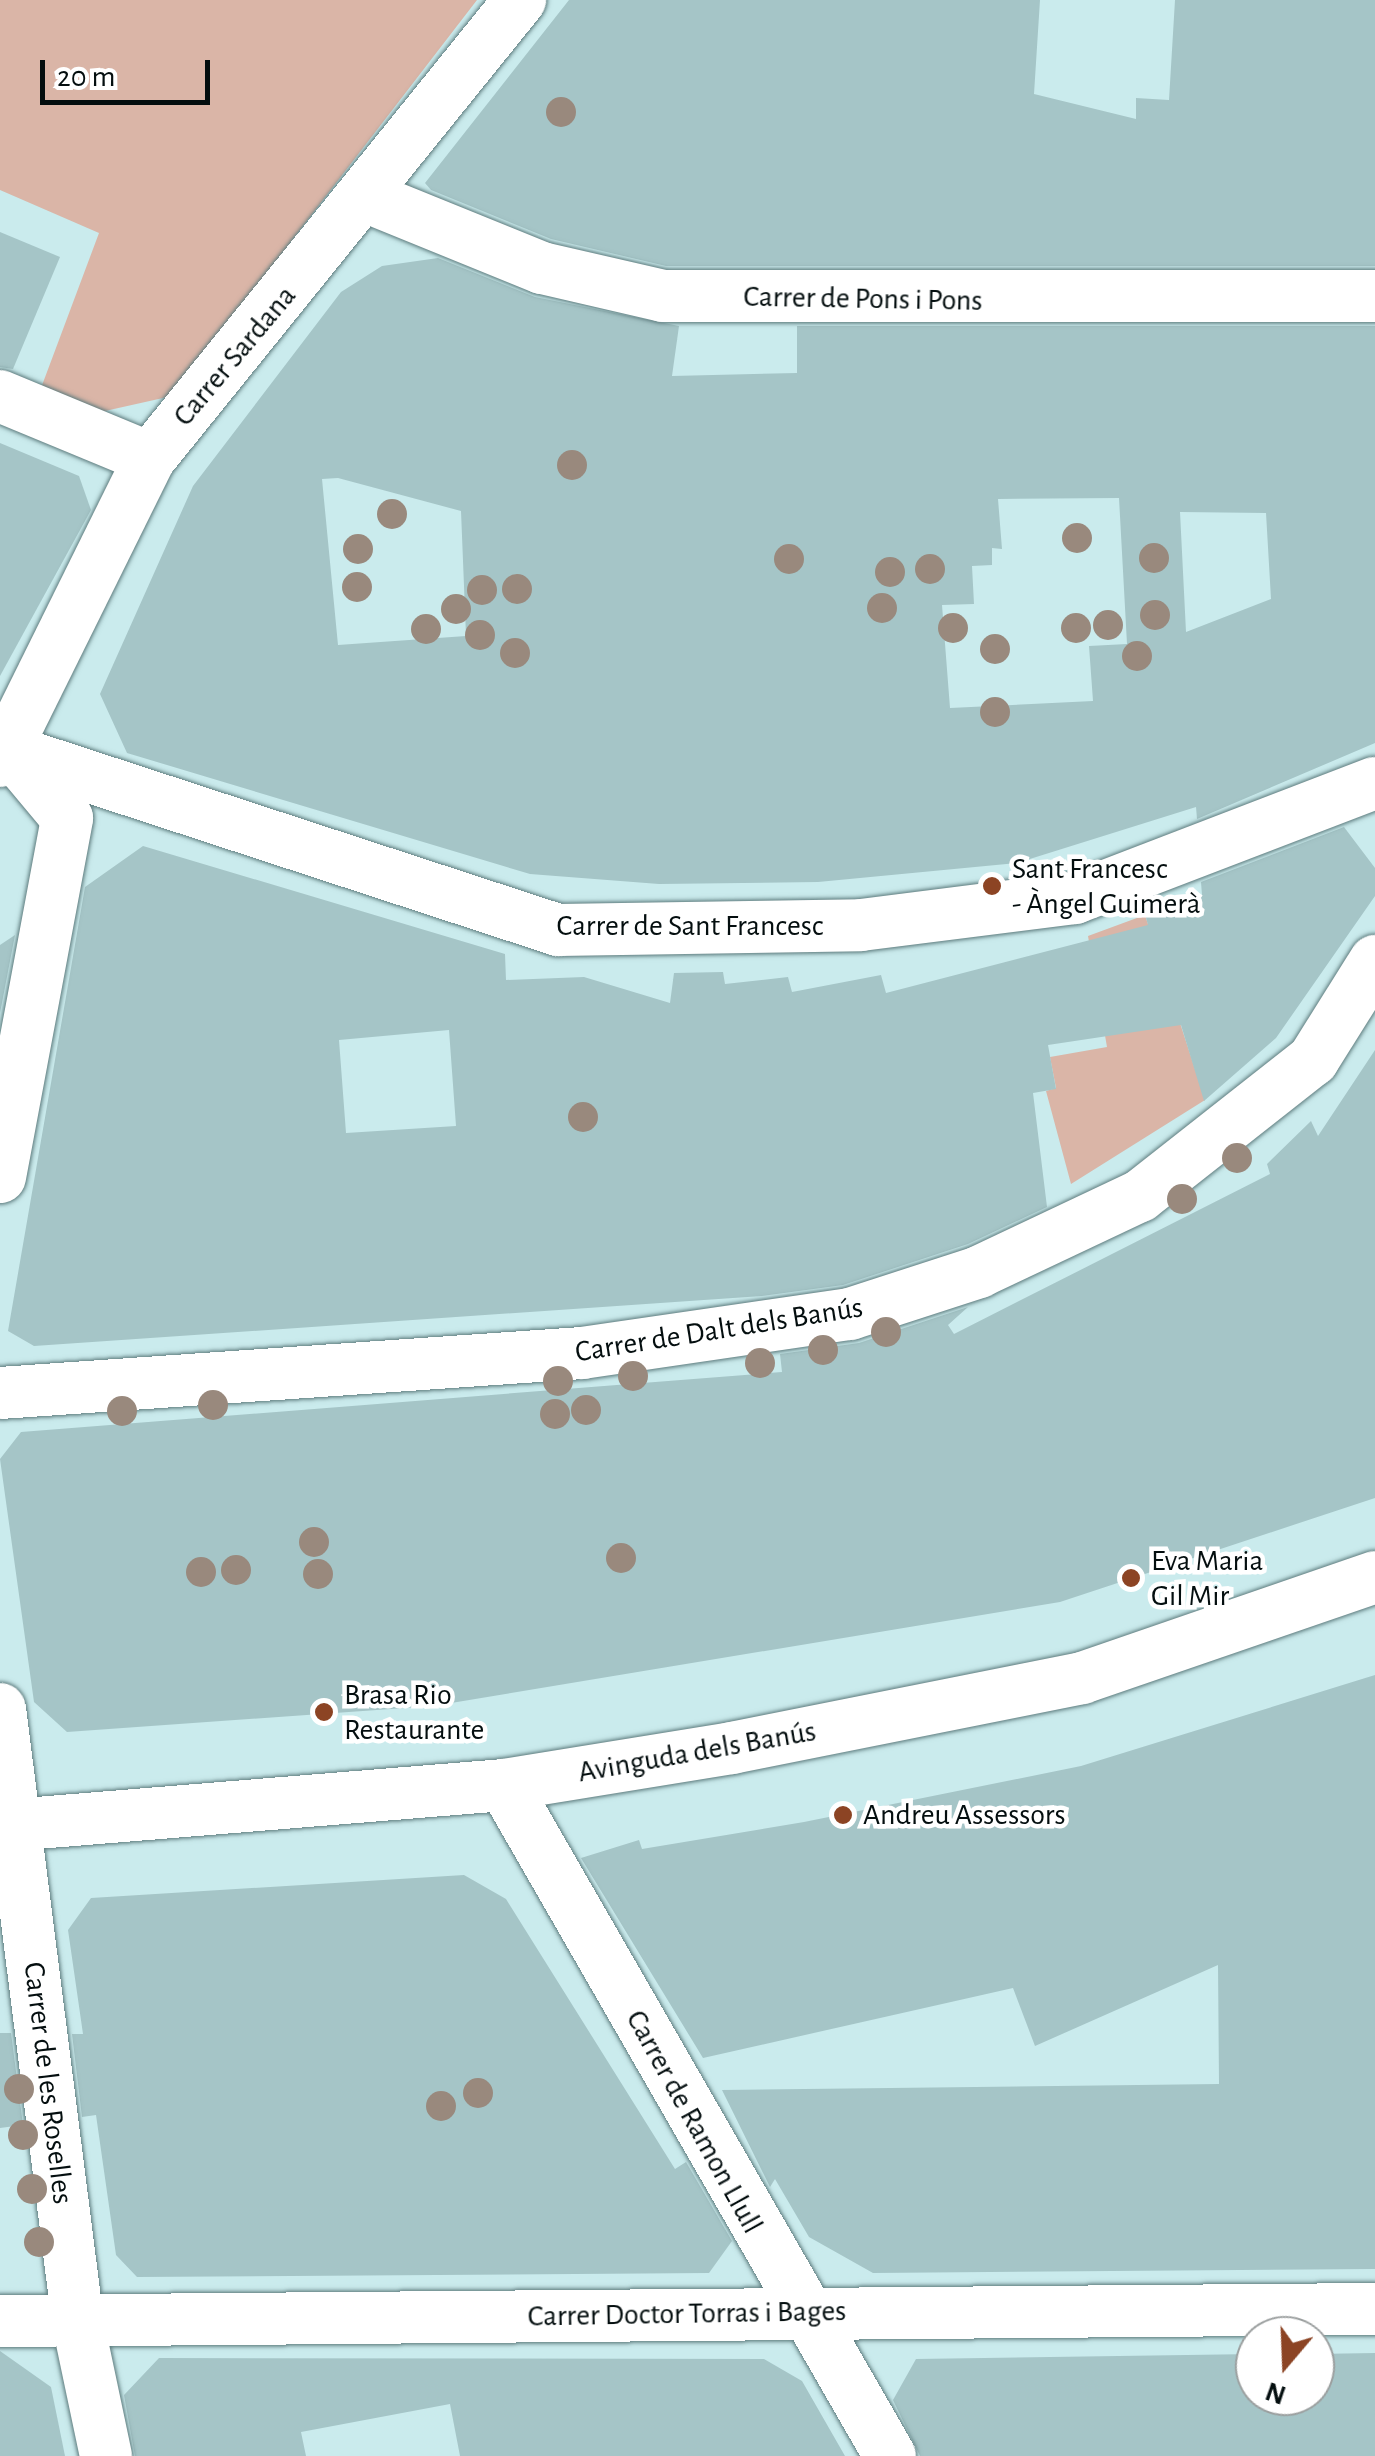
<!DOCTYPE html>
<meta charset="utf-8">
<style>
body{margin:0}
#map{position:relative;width:1375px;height:2456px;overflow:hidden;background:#caebed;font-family:"Alegreya Sans",sans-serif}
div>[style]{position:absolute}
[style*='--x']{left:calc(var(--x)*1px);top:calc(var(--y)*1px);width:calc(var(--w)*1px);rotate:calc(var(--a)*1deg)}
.green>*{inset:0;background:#dab5a7}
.building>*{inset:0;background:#a5c5c7}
.roads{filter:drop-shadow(0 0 2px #5d7b7d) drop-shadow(0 0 2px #5d7b7d)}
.street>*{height:52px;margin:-26px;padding:0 26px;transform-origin:26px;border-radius:26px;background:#fff}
.trees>*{width:30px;height:30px;margin:-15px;border-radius:50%;background:#99897d}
.dots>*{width:28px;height:28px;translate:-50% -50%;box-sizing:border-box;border:5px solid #fff;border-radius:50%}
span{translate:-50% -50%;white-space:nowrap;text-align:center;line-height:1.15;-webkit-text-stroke:9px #fff;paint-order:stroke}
.street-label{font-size:30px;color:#040e0f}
.poi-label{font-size:30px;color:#040e0f}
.left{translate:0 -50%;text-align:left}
.north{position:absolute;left:1235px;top:2316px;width:100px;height:100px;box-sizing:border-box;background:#fff;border:2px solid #9b9f9f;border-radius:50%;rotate:199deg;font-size:28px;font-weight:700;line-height:40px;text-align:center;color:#040e0f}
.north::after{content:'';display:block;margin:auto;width:35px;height:45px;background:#8c4424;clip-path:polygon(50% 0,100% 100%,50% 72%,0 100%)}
.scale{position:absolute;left:40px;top:60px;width:170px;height:45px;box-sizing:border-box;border:5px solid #040e0f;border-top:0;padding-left:12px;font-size:30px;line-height:35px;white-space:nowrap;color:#040e0f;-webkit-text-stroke:8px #fff;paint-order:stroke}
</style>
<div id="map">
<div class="green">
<div style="clip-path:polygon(0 0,477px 0,172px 396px,96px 413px,41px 388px,99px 233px,0 190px)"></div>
<div style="clip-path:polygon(1145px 915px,1205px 1100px,1071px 1184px,1046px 1091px,1056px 1088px,1050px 1057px,1107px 1047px,1088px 936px)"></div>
</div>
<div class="building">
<div style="clip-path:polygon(569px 0,1040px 0,1034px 94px,1136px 119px,1136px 98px,1169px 100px,1175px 0,1375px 0,1375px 266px,666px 266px,551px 239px,431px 190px,425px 183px)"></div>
<div style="clip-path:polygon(0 232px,60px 257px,13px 369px,0 367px)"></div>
<div style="clip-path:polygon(evenodd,438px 258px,535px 297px,679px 326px,672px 376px,797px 373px,797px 326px,1375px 326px,1375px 743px,1197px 819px,1196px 807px,1017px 863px,818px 882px,659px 884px,530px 874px,127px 753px,100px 694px,193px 486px,341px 292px,382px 266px,438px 258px,338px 478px,461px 511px,466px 636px,338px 645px,322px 479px,338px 478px,438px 258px,1119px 498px,1127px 644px,1089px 646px,1093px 701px,950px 708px,942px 605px,974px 604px,972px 566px,992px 565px,992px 548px,1002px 549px,998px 499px,1119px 498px,438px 258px,1180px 512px,1266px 513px,1271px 599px,1186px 632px,1180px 512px)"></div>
<div style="clip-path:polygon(0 443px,79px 476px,91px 510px,0 676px)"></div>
<div style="clip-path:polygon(evenodd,1344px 827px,1375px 868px,1375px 896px,1276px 1038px,1204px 1101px,1181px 1025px,1048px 1045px,1056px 1089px,1033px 1093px,1047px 1207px,968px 1244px,843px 1285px,762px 1296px,34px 1346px,8px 1331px,85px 887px,143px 846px,505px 954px,506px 980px,584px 977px,670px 1003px,674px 973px,723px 972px,725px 984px,788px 977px,792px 992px,881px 975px,886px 993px,1148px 925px,1145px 914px,1202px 895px,1201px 882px,1344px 827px,449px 1030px,456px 1126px,346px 1133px,339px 1040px,449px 1030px)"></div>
<div style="clip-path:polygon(15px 935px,0 1013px,0 945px)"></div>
<div style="clip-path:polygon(1375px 1050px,1375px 1498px,1060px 1602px,433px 1706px,67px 1732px,34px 1702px,0 1459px,21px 1432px,782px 1372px,780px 1354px,859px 1343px,968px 1307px,948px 1325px,954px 1334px,1270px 1174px,1267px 1164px,1311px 1121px,1318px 1136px)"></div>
<div style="clip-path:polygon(1375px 1675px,1375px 2269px,873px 2273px,809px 2237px,775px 2179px,770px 2187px,722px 2090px,1219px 2084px,1218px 1965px,1035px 2046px,1013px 1988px,703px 2058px,581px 1858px,639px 1840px,642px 1849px,804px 1822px,1081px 1766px)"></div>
<div style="clip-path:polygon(464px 1875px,506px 1899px,675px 2169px,686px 2162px,732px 2241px,709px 2273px,137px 2277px,116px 2255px,96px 2115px,82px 2117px,72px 2034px,83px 2034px,68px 1930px,91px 1898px)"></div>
<div style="clip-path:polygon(0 2033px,11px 2033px,23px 2125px,0 2128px)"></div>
<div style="clip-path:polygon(0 2351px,51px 2387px,65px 2456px,0 2456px)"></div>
<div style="clip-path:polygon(1375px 2353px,1375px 2456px,920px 2456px,893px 2400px,916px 2359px,1255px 2354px,1255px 2396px,1315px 2396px,1315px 2354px)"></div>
<div style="clip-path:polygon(159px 2358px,764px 2359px,802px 2381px,845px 2456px,460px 2456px,450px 2404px,301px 2432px,306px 2456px,135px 2456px,124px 2395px)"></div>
</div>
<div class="roads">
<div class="street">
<div style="--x:367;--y:197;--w:189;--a:22.1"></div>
<div style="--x:542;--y:268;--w:124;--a:13"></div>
<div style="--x:663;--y:296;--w:712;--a:0"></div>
<div style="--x:0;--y:396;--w:162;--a:22.5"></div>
<div style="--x:11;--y:751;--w:576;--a:18.12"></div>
<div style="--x:558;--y:930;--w:303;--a:-0.9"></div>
<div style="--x:861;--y:925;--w:216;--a:-7.2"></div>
<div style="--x:1075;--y:898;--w:321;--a:-21"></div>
<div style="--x:0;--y:761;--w:338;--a:-63.7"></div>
<div style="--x:150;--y:458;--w:589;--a:-51.07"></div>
<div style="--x:0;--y:1177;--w:365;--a:-79.4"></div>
<div style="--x:67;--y:818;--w:87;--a:-129.9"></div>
<div style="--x:0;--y:1393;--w:583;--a:-3.93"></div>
<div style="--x:582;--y:1353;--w:271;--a:-8.3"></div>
<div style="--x:850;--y:1314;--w:136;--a:-18"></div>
<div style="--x:979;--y:1272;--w:178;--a:-25.3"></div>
<div style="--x:1140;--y:1196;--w:220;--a:-38.2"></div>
<div style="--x:1313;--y:1060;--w:117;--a:-57.9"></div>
<div style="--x:0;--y:1709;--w:619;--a:82.76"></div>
<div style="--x:78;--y:2323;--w:136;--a:78.1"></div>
<div style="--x:504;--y:1785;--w:774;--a:60.09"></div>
<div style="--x:0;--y:1826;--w:506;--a:-4.65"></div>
<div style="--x:504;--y:1785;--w:231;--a:-9.2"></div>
<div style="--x:732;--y:1748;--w:357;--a:-11.3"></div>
<div style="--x:1082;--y:1678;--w:310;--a:-19"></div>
<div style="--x:0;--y:2321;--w:1375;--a:-0.5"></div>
</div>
</div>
<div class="trees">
<div style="left:561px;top:112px"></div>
<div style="left:572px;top:465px"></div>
<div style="left:392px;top:514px"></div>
<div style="left:1077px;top:538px"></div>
<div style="left:358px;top:549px"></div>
<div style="left:1154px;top:558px"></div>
<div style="left:789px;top:559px"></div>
<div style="left:930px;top:569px"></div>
<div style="left:890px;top:572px"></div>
<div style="left:357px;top:587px"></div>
<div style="left:517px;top:589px"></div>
<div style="left:482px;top:590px"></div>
<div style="left:882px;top:608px"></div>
<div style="left:456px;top:609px"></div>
<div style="left:1155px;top:615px"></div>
<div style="left:1108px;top:625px"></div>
<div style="left:953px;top:628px"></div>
<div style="left:1076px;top:628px"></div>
<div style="left:426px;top:629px"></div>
<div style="left:480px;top:635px"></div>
<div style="left:995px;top:649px"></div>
<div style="left:515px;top:653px"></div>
<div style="left:1137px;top:656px"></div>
<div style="left:995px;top:712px"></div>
<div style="left:583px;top:1117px"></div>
<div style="left:1237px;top:1158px"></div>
<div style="left:1182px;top:1199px"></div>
<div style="left:886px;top:1332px"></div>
<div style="left:823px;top:1350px"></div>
<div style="left:760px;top:1363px"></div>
<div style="left:633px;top:1376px"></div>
<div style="left:558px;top:1381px"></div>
<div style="left:213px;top:1405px"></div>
<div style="left:586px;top:1410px"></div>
<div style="left:122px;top:1411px"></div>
<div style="left:555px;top:1414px"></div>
<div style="left:314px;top:1542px"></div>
<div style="left:621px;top:1558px"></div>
<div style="left:236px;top:1570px"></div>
<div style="left:201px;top:1572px"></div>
<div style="left:318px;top:1574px"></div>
<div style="left:19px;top:2089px"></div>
<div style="left:478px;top:2093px"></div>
<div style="left:441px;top:2106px"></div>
<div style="left:23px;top:2135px"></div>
<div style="left:32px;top:2189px"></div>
<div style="left:39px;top:2242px"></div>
</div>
<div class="dots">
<div style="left:992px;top:886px;background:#8c4424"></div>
<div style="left:1131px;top:1578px;background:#8c4424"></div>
<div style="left:324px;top:1712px;background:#8c4424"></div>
<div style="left:843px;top:1815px;background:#8c4424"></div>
</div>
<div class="street-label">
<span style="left:863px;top:299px;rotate:1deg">Carrer de Pons i Pons</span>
<span style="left:235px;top:356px;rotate:-50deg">Carrer Sardana</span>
<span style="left:690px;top:926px">Carrer de Sant Francesc</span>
<span style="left:719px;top:1330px;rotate:-9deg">Carrer de Dalt dels Banús</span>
<span style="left:697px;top:1752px;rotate:-10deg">Avinguda dels Banús</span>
<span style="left:48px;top:2083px;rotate:83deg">Carrer de les Roselles</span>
<span style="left:694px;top:2122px;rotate:61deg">Carrer de Ramon Llull</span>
<span style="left:687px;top:2314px;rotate:-1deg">Carrer Doctor Torras i Bages</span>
</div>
<div class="poi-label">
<span class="left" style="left:1012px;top:886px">Sant Francesc<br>- Àngel Guimerà</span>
<span class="left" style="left:1151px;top:1578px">Eva Maria<br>Gil Mir</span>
<span class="left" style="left:344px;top:1712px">Brasa Rio<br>Restaurante</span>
<span class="left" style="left:863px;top:1815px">Andreu Assessors</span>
</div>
<div class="north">N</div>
<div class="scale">20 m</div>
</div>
